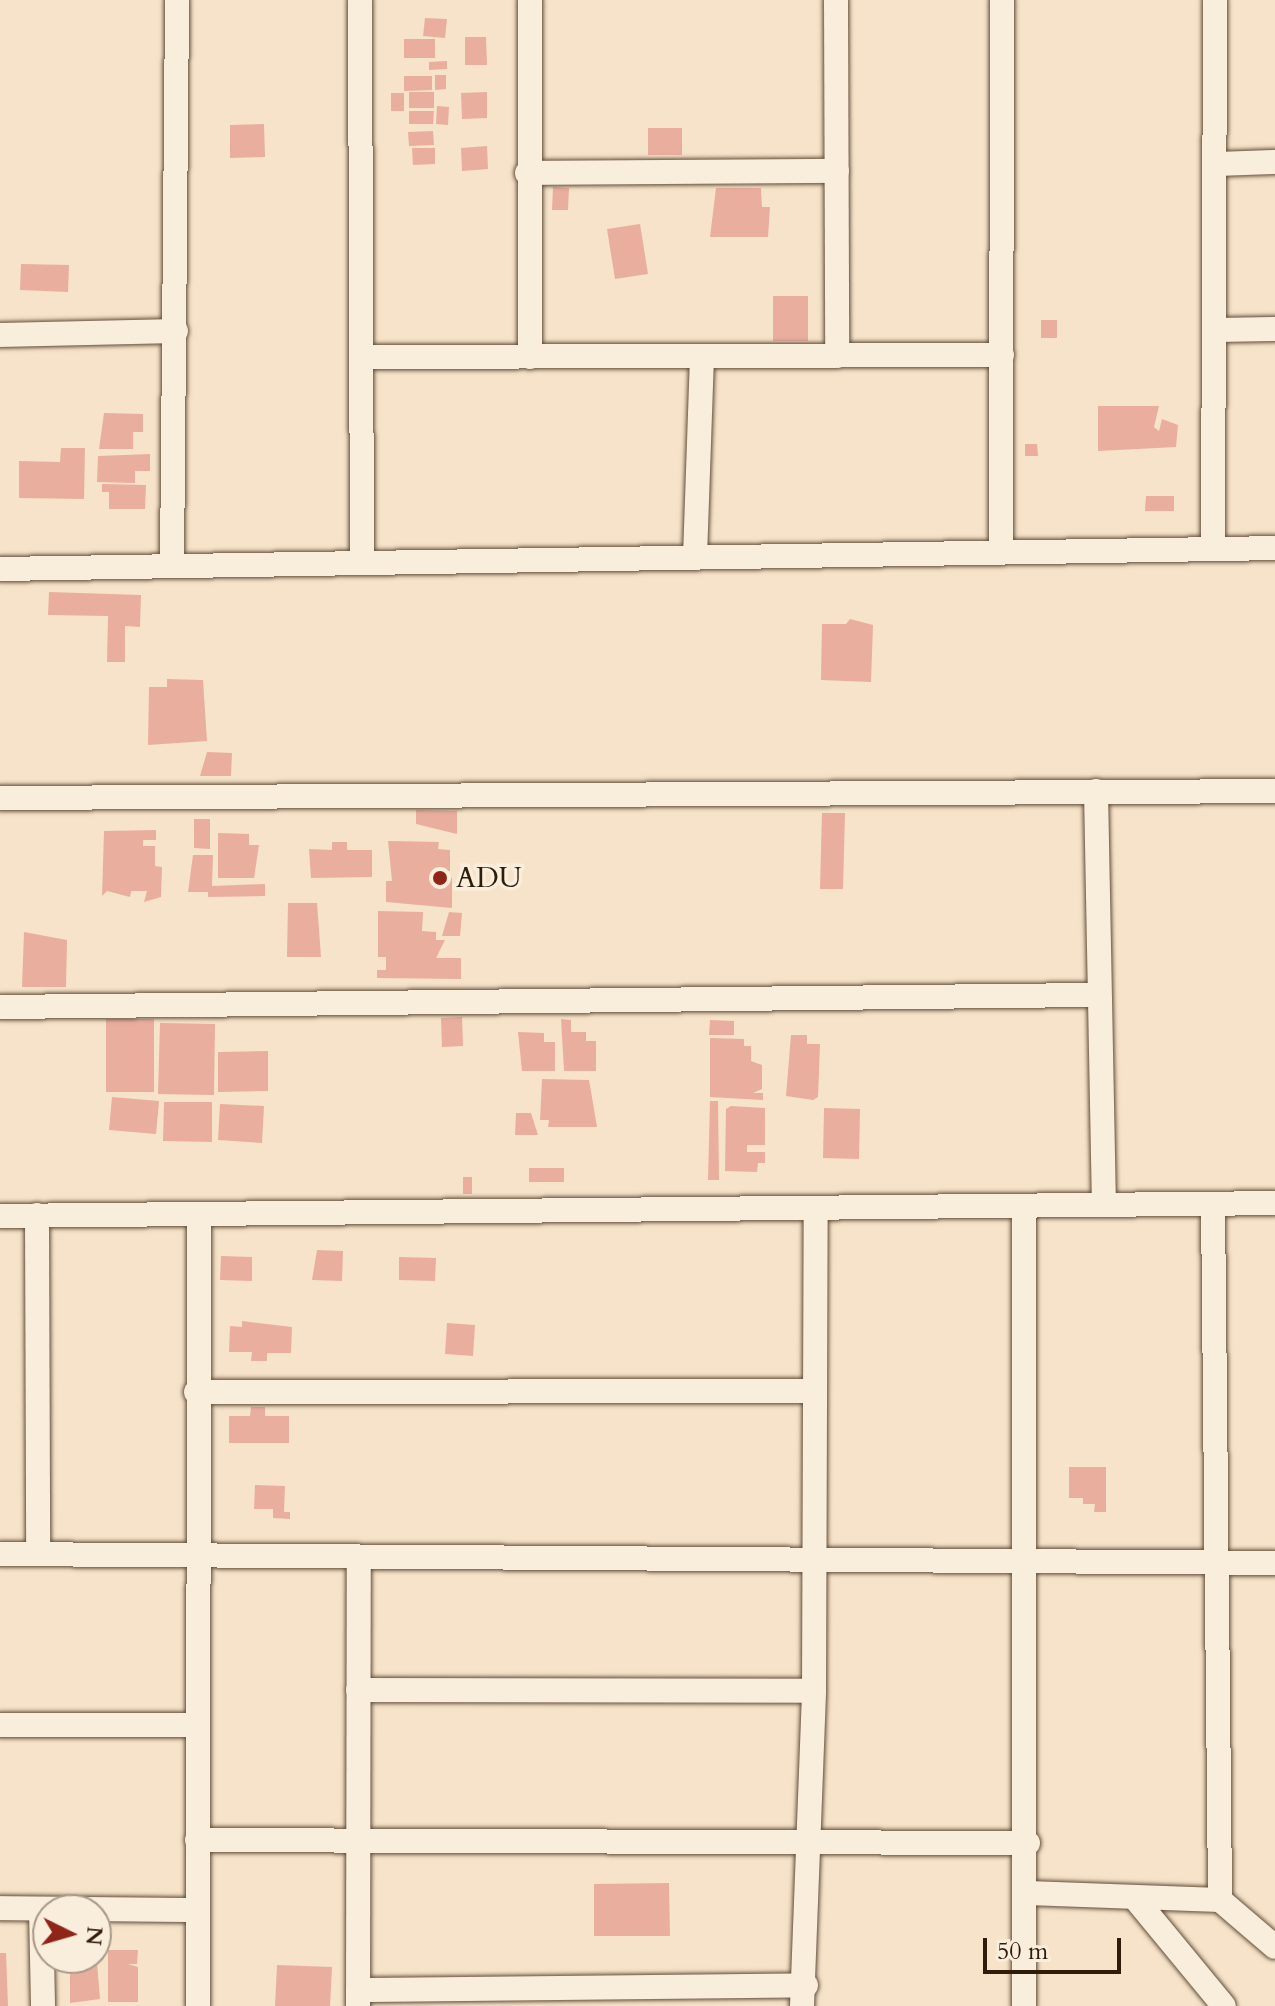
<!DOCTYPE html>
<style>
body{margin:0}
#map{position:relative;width:1275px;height:2006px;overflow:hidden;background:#f6e3c9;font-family:Cardo,serif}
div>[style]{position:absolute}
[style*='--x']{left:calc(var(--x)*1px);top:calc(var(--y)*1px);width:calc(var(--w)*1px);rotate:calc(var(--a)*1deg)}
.building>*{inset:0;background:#eaae9e}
.roads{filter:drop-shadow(0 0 2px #624e3a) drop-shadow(0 0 2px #624e3a)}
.minor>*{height:24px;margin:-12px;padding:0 12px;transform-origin:12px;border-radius:12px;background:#f9eddc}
.dots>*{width:22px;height:22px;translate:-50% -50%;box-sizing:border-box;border:4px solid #f9eddc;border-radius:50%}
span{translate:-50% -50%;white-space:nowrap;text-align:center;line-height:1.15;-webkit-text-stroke:7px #f9eddc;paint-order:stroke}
.poi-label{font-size:28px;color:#301c0b}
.left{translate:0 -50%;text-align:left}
.north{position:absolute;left:32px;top:1894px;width:80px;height:80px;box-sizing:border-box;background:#f9eddc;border:2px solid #a99988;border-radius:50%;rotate:95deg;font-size:22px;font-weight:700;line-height:32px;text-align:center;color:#301c0b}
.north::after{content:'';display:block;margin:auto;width:28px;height:36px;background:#8f2418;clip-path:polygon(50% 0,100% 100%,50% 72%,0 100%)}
.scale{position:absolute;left:983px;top:1938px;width:138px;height:36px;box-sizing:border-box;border:4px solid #301c0b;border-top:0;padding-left:10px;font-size:24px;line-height:28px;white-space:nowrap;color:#301c0b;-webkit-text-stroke:6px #f9eddc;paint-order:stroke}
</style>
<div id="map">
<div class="building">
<div style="clip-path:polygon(425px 18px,447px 19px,445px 38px,423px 36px)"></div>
<div style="clip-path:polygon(465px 37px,486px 37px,487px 65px,465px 65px)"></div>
<div style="clip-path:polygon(404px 39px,435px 39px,435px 58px,404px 58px)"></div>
<div style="clip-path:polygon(447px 61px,447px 69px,429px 70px,429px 62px)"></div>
<div style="clip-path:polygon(435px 75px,446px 75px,446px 89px,435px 90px)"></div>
<div style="clip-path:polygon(404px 76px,432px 76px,432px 90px,404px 91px)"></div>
<div style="clip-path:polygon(409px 92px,434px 92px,434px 108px,409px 108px)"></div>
<div style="clip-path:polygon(487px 92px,487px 118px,462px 119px,461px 93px)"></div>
<div style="clip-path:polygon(391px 93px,404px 93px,404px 111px,391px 111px)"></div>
<div style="clip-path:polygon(437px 106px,449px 107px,448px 125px,436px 124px)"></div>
<div style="clip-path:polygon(409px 111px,434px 111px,433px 124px,409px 124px)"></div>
<div style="clip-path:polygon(264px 124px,265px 157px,230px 158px,230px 125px)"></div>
<div style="clip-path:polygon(648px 128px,682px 128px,682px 155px,648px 155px)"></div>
<div style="clip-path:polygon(433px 131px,434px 145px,409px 146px,408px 132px)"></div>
<div style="clip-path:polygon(487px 146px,488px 169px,462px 171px,461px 148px)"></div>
<div style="clip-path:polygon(412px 148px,435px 148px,435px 164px,413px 165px)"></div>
<div style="clip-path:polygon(553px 187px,569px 188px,568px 210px,552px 210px)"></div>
<div style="clip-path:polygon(716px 188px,761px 188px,762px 207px,770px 207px,768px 237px,710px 237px)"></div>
<div style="clip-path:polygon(640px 224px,648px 274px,615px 279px,607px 229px)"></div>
<div style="clip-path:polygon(21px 264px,69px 265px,68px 292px,20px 290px)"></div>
<div style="clip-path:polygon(773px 296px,808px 296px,808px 341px,773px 341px)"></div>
<div style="clip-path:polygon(1041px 320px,1057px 320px,1057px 338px,1041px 338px)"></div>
<div style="clip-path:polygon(1098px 406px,1159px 406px,1154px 427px,1159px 431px,1162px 419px,1178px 425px,1176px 447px,1098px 451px)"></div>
<div style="clip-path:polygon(104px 413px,143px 414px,143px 432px,133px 432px,133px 449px,99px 449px)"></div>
<div style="clip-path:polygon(1025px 444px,1037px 444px,1038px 456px,1025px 456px)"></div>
<div style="clip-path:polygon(61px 448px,85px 448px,84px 499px,19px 498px,19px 461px,60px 462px)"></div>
<div style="clip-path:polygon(150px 454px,150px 471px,135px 471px,135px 483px,97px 482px,98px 456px)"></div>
<div style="clip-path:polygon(102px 484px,146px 485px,145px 509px,109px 509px,109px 492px,102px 492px)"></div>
<div style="clip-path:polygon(1146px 496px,1174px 496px,1174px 511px,1145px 511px)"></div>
<div style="clip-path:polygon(49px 592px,141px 595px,140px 627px,125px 626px,125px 662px,107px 662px,108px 616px,48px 615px)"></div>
<div style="clip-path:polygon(850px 619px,873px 625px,871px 682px,821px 680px,822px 624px,846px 624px)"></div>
<div style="clip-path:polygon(167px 679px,203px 680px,207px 741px,148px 745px,149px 687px,167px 687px)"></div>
<div style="clip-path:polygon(207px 752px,232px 753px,231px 776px,200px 776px)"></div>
<div style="clip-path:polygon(416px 810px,457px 811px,457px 834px,416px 824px)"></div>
<div style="clip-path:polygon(822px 813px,845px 813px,843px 889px,820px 889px)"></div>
<div style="clip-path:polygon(194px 819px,210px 819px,210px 849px,194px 848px)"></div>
<div style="clip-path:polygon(156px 830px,156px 840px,143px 840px,143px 846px,155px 846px,155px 866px,162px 867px,161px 897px,144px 902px,147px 891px,131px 891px,130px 897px,107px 891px,102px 896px,104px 831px)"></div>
<div style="clip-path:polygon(218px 833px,249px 834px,249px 845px,259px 845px,254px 878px,218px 878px)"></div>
<div style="clip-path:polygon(388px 841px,439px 842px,438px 849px,450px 850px,450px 871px,444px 871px,444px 877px,452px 878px,452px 908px,386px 902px,386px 881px,392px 881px)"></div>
<div style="clip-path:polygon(332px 842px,347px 842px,347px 850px,372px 850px,372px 877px,311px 878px,309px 849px,332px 850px)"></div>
<div style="clip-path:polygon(193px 855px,213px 855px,212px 886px,265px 884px,265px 896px,208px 897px,208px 892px,188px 892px)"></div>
<div style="clip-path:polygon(288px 903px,317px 903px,321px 957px,287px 957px)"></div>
<div style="clip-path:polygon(378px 911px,423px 912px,422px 931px,436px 932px,436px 940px,445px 940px,436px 958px,461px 958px,461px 979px,377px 978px,377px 970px,386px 970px,386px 957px,378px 957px)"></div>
<div style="clip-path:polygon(449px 912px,462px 913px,460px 936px,442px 936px)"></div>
<div style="clip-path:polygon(24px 932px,67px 940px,66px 987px,22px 987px)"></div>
<div style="clip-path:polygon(462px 1017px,463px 1046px,442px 1047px,441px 1018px)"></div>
<div style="clip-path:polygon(106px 1019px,154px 1019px,154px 1092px,106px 1092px)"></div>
<div style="clip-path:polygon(561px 1019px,571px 1020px,571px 1032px,586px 1032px,586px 1041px,596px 1041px,596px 1071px,564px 1071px)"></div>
<div style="clip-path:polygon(710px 1020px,734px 1021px,734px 1035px,709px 1035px)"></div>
<div style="clip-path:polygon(160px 1023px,215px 1024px,214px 1095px,158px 1094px)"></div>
<div style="clip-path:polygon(518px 1032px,544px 1033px,544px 1042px,555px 1042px,555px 1071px,522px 1071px)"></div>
<div style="clip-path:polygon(791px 1035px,807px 1035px,807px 1044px,820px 1044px,818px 1097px,813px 1100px,786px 1096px)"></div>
<div style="clip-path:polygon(710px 1038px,744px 1039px,744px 1046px,751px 1046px,751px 1061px,762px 1065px,762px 1089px,753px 1093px,763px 1093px,763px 1100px,710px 1097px)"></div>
<div style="clip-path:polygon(268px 1051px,268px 1091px,218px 1092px,218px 1052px)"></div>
<div style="clip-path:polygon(542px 1079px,589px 1080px,597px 1127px,548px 1127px,549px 1120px,540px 1120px)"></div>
<div style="clip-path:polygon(112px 1097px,159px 1101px,156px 1134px,109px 1130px)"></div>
<div style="clip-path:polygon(710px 1101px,718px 1101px,719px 1180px,708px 1180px)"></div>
<div style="clip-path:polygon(164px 1102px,212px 1102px,212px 1142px,163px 1141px)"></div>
<div style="clip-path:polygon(220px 1104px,264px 1106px,262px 1143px,218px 1140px)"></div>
<div style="clip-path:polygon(731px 1106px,765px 1108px,765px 1145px,747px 1145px,747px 1152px,765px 1152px,765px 1163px,758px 1163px,757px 1172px,725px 1171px,726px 1109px)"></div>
<div style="clip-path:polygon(824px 1108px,860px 1109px,859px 1159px,823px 1158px)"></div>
<div style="clip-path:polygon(516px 1113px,531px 1113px,538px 1135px,515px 1135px)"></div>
<div style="clip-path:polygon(529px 1168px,564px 1168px,564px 1182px,529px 1182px)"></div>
<div style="clip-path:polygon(463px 1177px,472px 1177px,472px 1194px,463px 1194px)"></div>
<div style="clip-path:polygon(317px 1250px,343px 1251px,342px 1281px,312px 1280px)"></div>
<div style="clip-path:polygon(221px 1256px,252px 1257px,252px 1281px,220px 1280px)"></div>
<div style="clip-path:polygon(399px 1257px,436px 1258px,435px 1281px,399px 1280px)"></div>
<div style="clip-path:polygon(242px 1321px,292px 1327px,291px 1353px,267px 1353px,267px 1361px,251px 1361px,252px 1352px,229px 1352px,230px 1326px,242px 1327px)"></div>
<div style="clip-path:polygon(447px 1323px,475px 1325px,473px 1356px,445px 1354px)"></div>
<div style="clip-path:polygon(251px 1407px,265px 1407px,265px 1416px,289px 1416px,289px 1443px,229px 1443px,229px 1416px,250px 1416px)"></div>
<div style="clip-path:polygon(1069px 1467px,1106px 1467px,1106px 1512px,1094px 1512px,1095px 1504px,1083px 1504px,1083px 1498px,1069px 1498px)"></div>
<div style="clip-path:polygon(255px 1485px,285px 1486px,284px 1512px,290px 1512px,290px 1519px,273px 1518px,273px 1509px,254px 1509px)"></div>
<div style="clip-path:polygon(669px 1883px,670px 1936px,594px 1936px,594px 1884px)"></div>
<div style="clip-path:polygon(108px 1950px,138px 1950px,137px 1964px,128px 1964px,138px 1967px,138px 2002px,108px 2002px)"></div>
<div style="clip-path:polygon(96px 1951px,100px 1999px,70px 2003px,70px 1962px,96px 1958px)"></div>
<div style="clip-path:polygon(0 1953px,6px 1953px,8px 2006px,0 2006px)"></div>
<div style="clip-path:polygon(277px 1965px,332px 1967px,330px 2006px,275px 2006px)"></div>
</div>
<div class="roads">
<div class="minor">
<div style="--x:360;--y:0;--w:563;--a:89.8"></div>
<div style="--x:836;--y:0;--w:356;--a:89.8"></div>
<div style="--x:1215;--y:164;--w:60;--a:-1.9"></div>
<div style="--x:527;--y:173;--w:310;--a:-0.4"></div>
<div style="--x:1215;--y:330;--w:60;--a:-1"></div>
<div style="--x:0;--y:335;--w:176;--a:-1.3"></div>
<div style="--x:362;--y:357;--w:640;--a:-0.18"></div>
<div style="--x:530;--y:357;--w:357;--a:-90"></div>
<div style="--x:1213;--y:548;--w:548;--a:-89.79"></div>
<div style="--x:1001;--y:552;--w:552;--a:-89.9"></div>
<div style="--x:695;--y:557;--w:201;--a:-88"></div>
<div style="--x:172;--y:566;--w:566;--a:-89.49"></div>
<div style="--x:0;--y:569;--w:1275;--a:-0.94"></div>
<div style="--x:1096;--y:791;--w:414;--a:88.9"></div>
<div style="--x:0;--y:798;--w:1275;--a:-0.31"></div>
<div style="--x:0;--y:1007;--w:1099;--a:-0.63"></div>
<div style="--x:1213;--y:1204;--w:696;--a:89.42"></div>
<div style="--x:1220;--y:1900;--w:72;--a:40.5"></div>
<div style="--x:1024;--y:1206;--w:800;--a:90"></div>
<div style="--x:37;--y:1215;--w:339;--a:89.8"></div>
<div style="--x:0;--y:1216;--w:1275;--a:-0.58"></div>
<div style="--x:196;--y:1392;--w:618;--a:-0.09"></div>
<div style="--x:0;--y:1554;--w:1275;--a:0.4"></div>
<div style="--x:358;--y:1690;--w:456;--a:0.1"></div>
<div style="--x:0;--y:1725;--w:197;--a:0"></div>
<div style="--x:197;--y:1840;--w:831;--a:0.21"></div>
<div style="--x:1028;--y:1893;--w:192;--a:2.1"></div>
<div style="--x:1134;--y:1897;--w:141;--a:50.5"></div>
<div style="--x:0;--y:1908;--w:197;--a:0.6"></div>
<div style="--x:41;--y:1909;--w:97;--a:88.8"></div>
<div style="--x:358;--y:1990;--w:448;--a:-0.6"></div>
<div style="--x:198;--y:2006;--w:792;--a:-89.93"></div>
<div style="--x:358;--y:2006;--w:449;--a:-89.9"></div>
<div style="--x:802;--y:2006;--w:315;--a:-87.8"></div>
<div style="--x:814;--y:1691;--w:483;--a:-89.8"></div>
</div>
</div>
<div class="dots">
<div style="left:440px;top:878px;background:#8f2418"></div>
</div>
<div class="poi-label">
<span class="left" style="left:456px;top:878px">ADU</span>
</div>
<div class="north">N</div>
<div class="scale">50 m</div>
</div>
